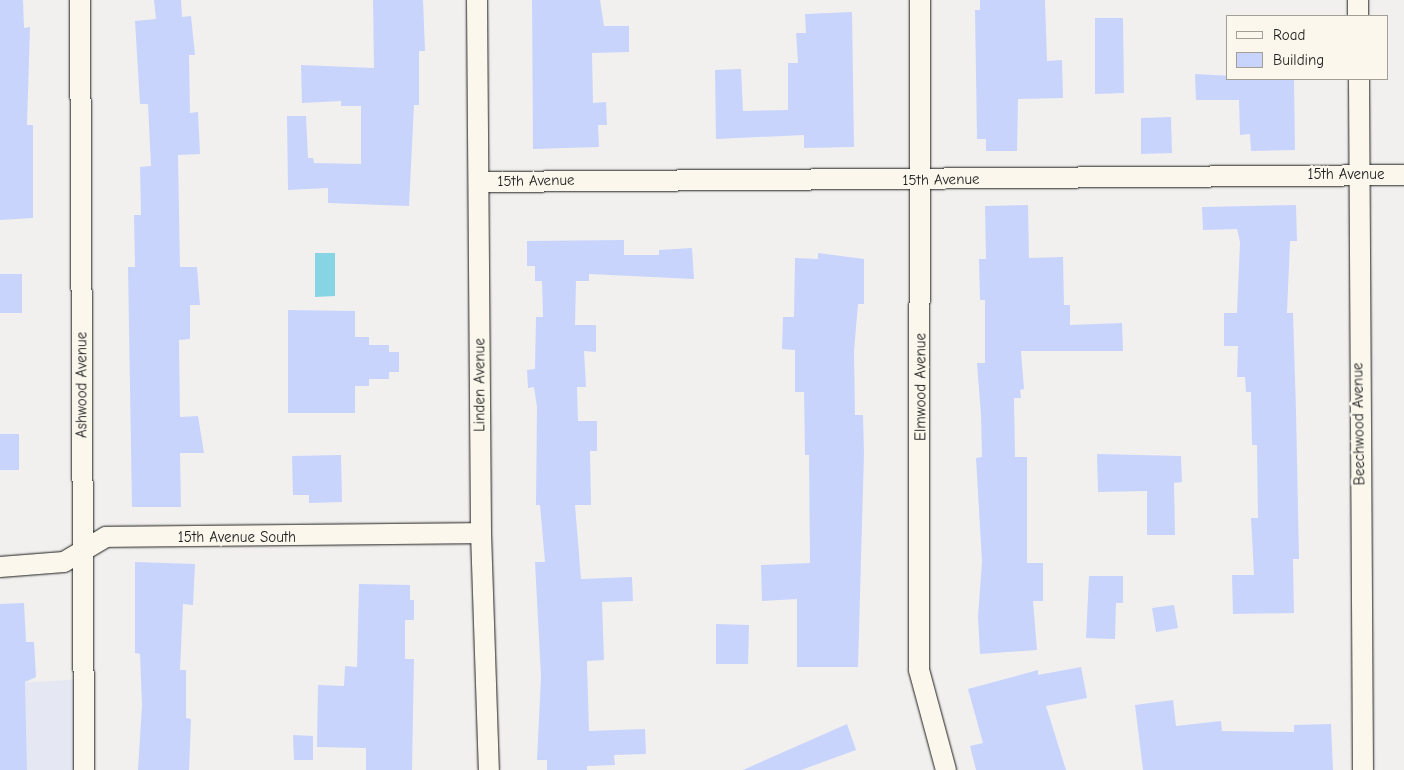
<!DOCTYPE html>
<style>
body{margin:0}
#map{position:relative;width:1404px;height:770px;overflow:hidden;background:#f1f0ef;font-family:"Comic Neue",sans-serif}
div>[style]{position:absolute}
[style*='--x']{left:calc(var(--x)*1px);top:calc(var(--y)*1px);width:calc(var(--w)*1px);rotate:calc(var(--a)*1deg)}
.built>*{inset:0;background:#e5e8f3}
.water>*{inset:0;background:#87d4e5}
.building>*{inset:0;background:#c8d4fc}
.roads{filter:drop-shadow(0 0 1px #1c1c1c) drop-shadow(0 0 1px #1c1c1c)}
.street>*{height:20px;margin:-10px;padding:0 10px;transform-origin:10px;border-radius:10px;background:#fbf7ec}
span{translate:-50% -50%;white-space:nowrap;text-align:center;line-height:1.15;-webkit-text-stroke:5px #fbf7ec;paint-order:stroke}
.street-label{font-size:15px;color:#1c1c1c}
.legend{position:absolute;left:1226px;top:15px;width:162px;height:65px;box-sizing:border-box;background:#fbf7ec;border:1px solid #a29f99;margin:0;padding:6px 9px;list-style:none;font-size:15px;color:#1c1c1c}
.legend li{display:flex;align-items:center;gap:10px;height:25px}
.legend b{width:25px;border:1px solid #a29f99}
</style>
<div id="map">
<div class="built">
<div style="clip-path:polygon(83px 679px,85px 770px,0 770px,0 684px)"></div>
</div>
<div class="water">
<div style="clip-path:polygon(315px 253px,335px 253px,335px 296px,315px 297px)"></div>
</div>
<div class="building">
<div style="clip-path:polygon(0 0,23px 0,24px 28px,30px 27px,27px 125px,33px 125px,33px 218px,0 220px)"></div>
<div style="clip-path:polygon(154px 0,181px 0,182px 17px,191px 16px,195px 55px,189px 55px,190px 113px,198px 112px,200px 154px,178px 155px,180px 267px,197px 267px,200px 305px,190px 305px,190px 339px,179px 340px,180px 417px,198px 416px,204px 453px,180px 453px,181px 507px,132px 507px,128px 267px,135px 267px,134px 215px,141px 215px,140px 167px,151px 166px,148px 104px,140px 104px,135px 21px,156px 19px)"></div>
<div style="clip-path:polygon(373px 0,423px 0,425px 51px,419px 51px,419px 105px,414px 105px,409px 206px,328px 203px,328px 188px,288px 190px,287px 116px,306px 116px,308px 158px,313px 158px,314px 163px,361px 164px,361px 106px,341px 106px,341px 101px,302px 103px,301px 65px,374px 68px)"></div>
<div style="clip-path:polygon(532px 0,600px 0,604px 26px,629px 26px,629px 52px,592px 53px,593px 103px,606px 102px,607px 125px,598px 125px,599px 147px,533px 149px)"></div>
<div style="clip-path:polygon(980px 0,1045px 0,1047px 61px,1062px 60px,1063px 98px,1018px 99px,1017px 151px,986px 151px,986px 139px,977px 139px,975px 10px,980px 10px)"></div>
<div style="clip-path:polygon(852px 12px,854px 147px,804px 148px,804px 135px,716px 139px,715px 70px,741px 69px,743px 111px,788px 110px,788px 63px,798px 63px,796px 33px,806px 33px,805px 14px)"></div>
<div style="clip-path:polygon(1095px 18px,1123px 18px,1124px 93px,1095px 94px)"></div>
<div style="clip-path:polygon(1195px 74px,1294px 79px,1295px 150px,1251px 151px,1250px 134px,1240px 135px,1239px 100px,1196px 100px)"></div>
<div style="clip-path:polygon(1171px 117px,1172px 153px,1141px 154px,1141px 118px)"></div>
<div style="clip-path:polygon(1028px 205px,1029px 258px,1063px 257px,1064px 305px,1070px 305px,1070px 325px,1122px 323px,1123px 351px,1021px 351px,1024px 389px,1020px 390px,1021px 398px,1014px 398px,1015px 457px,1027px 457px,1027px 563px,1043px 563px,1043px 601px,1033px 601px,1037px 650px,980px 654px,978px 617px,982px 562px,976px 458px,982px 457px,981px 415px,977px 363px,985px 363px,985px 300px,980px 300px,979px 259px,986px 259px,985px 206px)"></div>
<div style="clip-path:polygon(1296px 205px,1297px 241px,1290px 241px,1287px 313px,1293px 313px,1296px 411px,1299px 559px,1293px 559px,1294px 613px,1233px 614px,1232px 575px,1254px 575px,1251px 518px,1258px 518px,1257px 445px,1252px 445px,1251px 392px,1246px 392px,1245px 377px,1237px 377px,1238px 346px,1224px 346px,1224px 313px,1237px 313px,1240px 242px,1237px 229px,1203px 230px,1202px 207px)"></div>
<div style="clip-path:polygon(624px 240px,624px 255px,659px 255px,659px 250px,692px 248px,694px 279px,589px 274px,589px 281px,576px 281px,575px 325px,596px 325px,596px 352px,584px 351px,586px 387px,577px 387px,578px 421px,597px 421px,597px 451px,590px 451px,591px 505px,575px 505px,581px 579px,632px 577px,633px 601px,602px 602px,604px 660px,587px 661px,589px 731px,645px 729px,646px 754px,614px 755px,615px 765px,587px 766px,587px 770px,547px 770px,547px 760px,537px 760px,541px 677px,535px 562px,545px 562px,540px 505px,536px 505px,537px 407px,534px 387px,528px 388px,527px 370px,535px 369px,536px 317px,543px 317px,542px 281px,535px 281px,535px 266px,527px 266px,527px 241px)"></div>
<div style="clip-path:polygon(818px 253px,864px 259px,864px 304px,858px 304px,854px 351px,855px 415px,863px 415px,864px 453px,858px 667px,797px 667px,797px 599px,762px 601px,761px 565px,810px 563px,809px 455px,805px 455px,804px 392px,795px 392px,795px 350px,782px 349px,783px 317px,794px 317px,795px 258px,818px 259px)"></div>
<div style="clip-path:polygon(0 274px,22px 274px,22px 313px,0 313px)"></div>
<div style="clip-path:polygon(288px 310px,355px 311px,355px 337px,369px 337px,369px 345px,389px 345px,389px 352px,399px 352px,399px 372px,389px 372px,389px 379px,369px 379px,369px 386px,355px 386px,355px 413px,288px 413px)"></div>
<div style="clip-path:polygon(0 434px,19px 434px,19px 470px,0 470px)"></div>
<div style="clip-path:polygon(1097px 454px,1181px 456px,1182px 482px,1174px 483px,1175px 535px,1147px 535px,1147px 491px,1098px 492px)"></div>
<div style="clip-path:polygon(341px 455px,342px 502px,309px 503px,309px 495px,293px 495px,292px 456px)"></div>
<div style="clip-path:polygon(135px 562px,195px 564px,193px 605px,183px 604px,180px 670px,186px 670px,186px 718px,191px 719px,189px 770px,138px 770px,142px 705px,140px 654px,135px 653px)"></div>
<div style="clip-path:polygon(1089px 576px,1123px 576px,1123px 603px,1116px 603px,1115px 639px,1086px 638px)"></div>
<div style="clip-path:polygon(359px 584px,410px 585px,410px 600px,414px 600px,414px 620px,405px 620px,405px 659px,414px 659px,412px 770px,366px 770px,366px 748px,317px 747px,318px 685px,344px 686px,345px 666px,357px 667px)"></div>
<div style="clip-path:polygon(24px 603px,26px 642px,34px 642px,36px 677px,25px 682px,27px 770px,0 770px,0 604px)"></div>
<div style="clip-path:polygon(1174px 605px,1178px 628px,1156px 632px,1152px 608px)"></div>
<div style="clip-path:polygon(716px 624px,749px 625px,748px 664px,716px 664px)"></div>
<div style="clip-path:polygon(1081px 667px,1087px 698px,1046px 706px,1066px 770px,976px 770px,970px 746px,983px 743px,968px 689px,1038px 670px,1038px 675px)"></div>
<div style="clip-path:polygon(1173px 700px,1176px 726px,1221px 721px,1222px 731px,1294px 732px,1294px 725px,1331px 724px,1333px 770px,1143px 770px,1135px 705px)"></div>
<div style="clip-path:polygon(847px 724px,856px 750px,801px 770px,743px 770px)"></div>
<div style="clip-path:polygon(293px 735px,313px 736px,313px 760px,294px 760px)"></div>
</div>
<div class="roads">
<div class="street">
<div style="--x:80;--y:0;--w:770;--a:89.7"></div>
<div style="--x:477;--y:0;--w:533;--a:89.57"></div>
<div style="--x:481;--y:533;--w:237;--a:88.1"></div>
<div style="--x:920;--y:0;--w:670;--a:90.09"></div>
<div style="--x:919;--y:670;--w:104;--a:74.9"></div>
<div style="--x:1358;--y:0;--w:16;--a:90"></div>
<div style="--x:1359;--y:79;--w:691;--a:89.67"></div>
<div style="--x:479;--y:182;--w:925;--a:-0.43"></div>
<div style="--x:0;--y:567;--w:64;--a:-4.5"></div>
<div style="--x:64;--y:562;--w:49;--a:-30.8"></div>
<div style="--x:106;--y:537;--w:375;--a:-0.6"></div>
</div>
</div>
<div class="street-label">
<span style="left:1346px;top:175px">15th Avenue</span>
<span style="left:941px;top:180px;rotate:-1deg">15th Avenue</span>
<span style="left:536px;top:181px;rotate:-1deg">15th Avenue</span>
<span style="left:82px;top:385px;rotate:-90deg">Ashwood Avenue</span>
<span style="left:480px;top:385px;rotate:-90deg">Linden Avenue</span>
<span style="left:921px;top:387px;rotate:-90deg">Elmwood Avenue</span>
<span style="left:1359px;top:424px;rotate:-91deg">Beechwood Avenue</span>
<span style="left:237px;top:538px">15th Avenue South</span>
</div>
<ul class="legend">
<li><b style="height:6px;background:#fbf7ec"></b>Road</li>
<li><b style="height:14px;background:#c8d4fc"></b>Building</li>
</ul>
</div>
